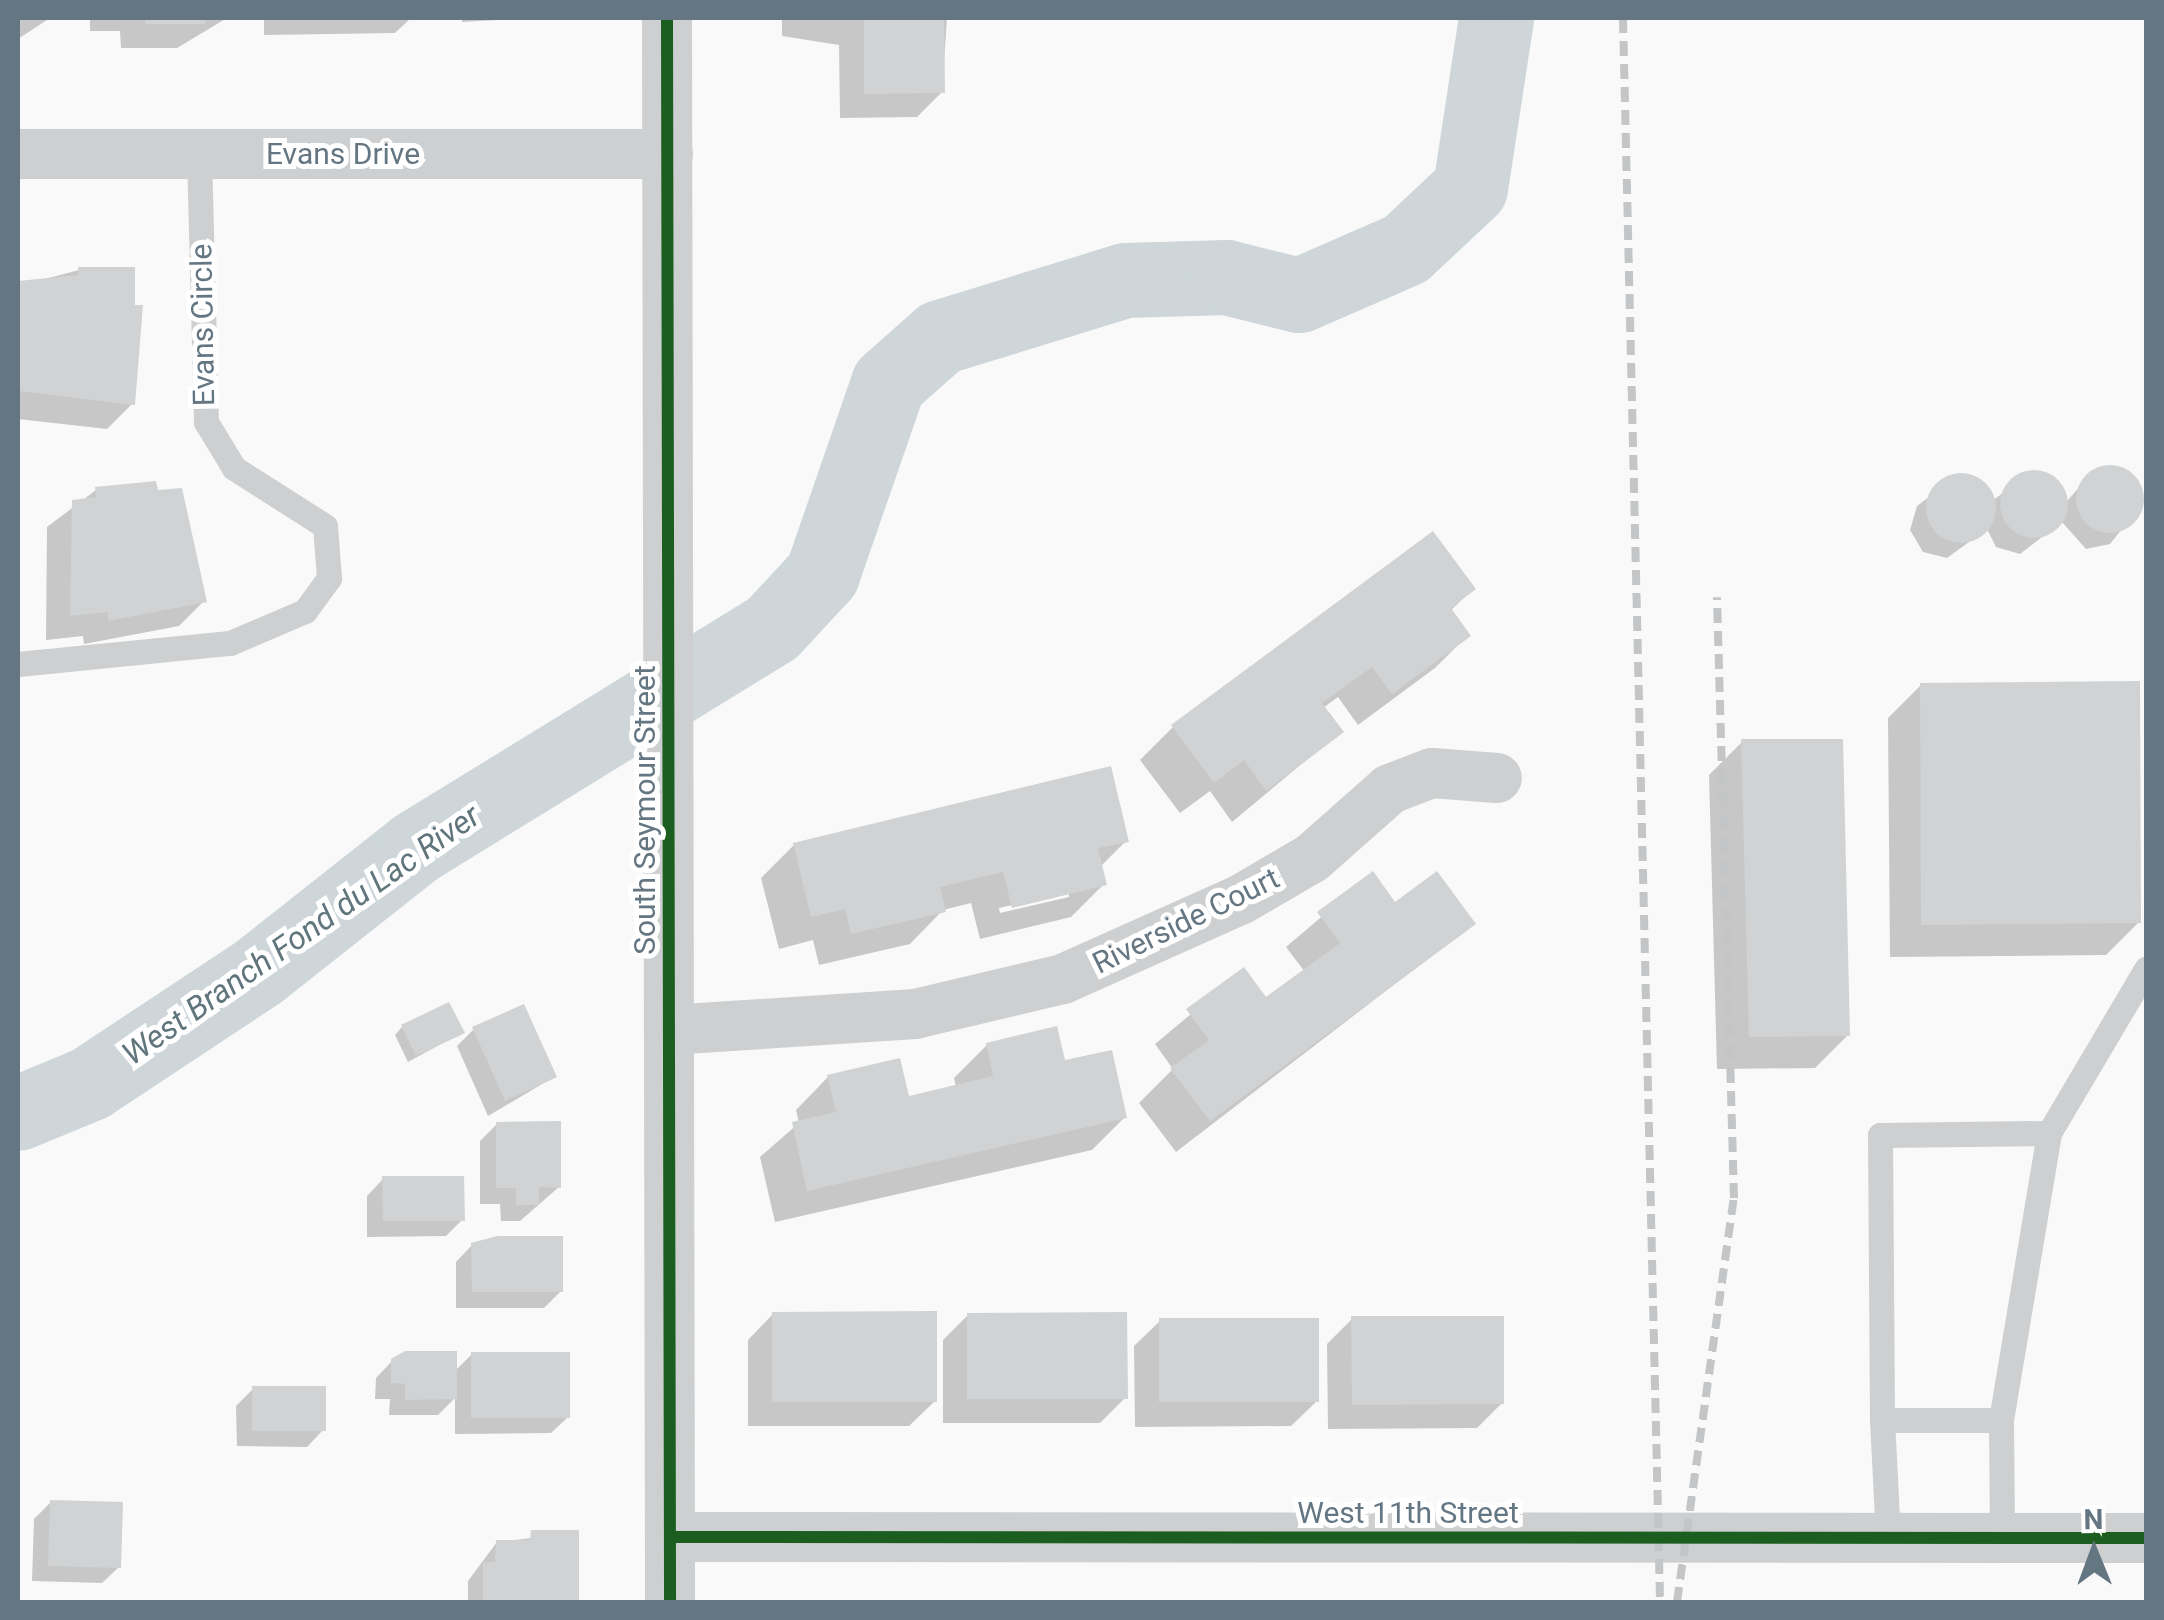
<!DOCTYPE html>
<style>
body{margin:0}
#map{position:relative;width:2164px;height:1620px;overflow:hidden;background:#f9f9f9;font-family:Roboto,sans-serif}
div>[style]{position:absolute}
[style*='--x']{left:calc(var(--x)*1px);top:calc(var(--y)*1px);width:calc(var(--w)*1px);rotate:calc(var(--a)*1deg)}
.shadow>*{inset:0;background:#0003}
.river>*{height:75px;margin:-37.5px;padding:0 37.5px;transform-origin:37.5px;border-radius:37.5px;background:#ced6d9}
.building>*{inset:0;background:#d0d2d3}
.round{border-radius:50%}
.service>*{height:25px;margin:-12.5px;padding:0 12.5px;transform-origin:12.5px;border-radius:12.5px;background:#cecfd0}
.minor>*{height:50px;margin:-25px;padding:0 25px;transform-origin:25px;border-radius:25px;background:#cecfd0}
.rail>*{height:8px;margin-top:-4px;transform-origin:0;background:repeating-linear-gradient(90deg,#c3c5c6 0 15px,transparent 0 23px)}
.cycleway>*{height:12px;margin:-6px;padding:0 6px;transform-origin:6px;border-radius:6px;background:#1b5e20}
span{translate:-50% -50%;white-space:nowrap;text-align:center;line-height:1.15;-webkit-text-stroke:10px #fff;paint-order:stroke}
.street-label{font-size:30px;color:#657683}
.water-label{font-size:32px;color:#60757c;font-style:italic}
.frame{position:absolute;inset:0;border:20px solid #657683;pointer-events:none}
.north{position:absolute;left:2044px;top:1500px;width:100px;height:100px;-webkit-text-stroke:8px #fff;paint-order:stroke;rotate:359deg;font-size:28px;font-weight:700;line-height:40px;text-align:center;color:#657683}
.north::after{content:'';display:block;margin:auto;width:35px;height:45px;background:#657683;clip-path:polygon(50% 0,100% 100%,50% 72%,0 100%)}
</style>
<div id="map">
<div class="shadow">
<div style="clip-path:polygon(18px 18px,50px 18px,18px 39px)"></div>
<div style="clip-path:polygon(90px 18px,227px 18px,177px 48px,121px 48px,120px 31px,90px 31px)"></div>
<div style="clip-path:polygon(264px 18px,411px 18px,395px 33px,264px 35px)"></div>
<div style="clip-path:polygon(462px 18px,530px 18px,462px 22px)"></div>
<div style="clip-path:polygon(782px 18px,947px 18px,942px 92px,917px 117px,840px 118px,839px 45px,782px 36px)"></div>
<div style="clip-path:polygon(79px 270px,132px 404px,107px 429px,18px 419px,18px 286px)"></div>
<div style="clip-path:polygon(2115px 468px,2135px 481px,2141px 505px,2110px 544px,2086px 549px,2062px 522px,2020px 554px,1996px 547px,1987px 529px,1947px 558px,1923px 552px,1910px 530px,1917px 506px,1957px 476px,1982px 482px,1992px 501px,2031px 472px,2055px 479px,2067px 501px,2091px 474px)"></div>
<div style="clip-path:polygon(96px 490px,204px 601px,179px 626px,84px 644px,83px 636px,46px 640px,47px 527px)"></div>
<div style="clip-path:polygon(1473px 589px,1450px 611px,1468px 635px,1435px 668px,1358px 725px,1338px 697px,1323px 708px,1340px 732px,1232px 822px,1210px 791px,1180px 813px,1140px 760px,1173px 727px)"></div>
<div style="clip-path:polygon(1921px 685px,2139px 922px,2106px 955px,1890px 957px,1888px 718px)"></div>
<div style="clip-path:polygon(1742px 742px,1848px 1035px,1815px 1068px,1717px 1069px,1709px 775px)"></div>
<div style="clip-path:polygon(evenodd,1126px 841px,1100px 867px,1104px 884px,1071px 917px,980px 939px,971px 903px,943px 910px,910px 944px,819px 965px,813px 940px,779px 949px,761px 878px,794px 845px,1126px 841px,1069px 892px,1069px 897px,1000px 913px,999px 908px,1069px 892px)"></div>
<div style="clip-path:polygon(1372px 874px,1395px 905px,1473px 924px,1176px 1152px,1139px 1103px,1173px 1069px,1155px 1044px,1244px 970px,1266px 1000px,1305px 972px,1286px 947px)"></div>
<div style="clip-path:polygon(402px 1027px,461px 1033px,408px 1062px,395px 1035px)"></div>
<div style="clip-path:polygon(473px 1030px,554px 1077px,488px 1116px,457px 1046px)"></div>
<div style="clip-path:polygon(987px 1045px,1063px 1063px,1125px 1117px,1092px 1150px,775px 1222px,760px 1157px,799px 1123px,796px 1110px,828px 1077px,907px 1099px,956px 1087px,954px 1078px)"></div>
<div style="clip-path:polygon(497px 1124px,559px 1187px,520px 1221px,501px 1221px,500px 1204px,480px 1204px,480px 1141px)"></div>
<div style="clip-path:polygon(383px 1179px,462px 1220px,446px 1236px,367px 1237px,367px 1196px)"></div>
<div style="clip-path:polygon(472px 1245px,561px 1291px,544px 1308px,456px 1308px,456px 1262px)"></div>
<div style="clip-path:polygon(773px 1314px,935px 1401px,909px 1426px,748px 1426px,748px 1340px)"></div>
<div style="clip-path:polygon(968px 1315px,1125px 1398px,1100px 1423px,943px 1423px,943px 1340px)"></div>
<div style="clip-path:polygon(1352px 1319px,1502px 1403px,1477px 1428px,1328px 1429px,1327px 1344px)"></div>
<div style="clip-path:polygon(1160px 1321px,1317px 1401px,1291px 1426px,1135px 1427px,1134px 1346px)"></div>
<div style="clip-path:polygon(472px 1354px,568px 1417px,551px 1433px,455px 1434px,455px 1398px,438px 1415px,389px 1415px,390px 1399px,375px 1399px,376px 1378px,392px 1361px,455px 1371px)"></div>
<div style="clip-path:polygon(253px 1389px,323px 1430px,307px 1447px,237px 1446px,236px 1406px)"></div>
<div style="clip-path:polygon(51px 1502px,119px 1567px,102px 1583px,32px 1581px,34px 1519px)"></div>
<div style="clip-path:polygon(576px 1533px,576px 1602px,468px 1602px,468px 1581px,497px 1542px)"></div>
</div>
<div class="river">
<div style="--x:18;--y:1113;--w:78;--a:-22.6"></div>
<div style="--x:90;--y:1083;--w:203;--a:-33.5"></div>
<div style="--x:259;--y:971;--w:200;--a:-38.3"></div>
<div style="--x:416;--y:847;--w:418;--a:-31.6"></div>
<div style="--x:772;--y:628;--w:74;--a:-47.2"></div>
<div style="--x:822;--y:574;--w:202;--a:-70.9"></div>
<div style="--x:888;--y:383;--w:69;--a:-41.5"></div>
<div style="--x:940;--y:337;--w:194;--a:-17.1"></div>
<div style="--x:1125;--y:280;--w:101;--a:-1.7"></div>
<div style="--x:1226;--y:277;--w:75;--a:13.9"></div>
<div style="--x:1299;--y:295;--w:116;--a:-23.5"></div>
<div style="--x:1405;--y:249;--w:89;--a:-43.2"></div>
<div style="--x:1470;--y:188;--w:172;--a:-81.3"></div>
</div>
<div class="building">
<div style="clip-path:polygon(145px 18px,205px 18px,205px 24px,145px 24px)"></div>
<div style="clip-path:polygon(864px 18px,944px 18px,945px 93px,864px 94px)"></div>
<div style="clip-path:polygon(78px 267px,135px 267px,135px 305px,143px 305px,135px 405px,19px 391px,18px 281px,78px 275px)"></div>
<div class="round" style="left:2076px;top:465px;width:68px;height:68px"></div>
<div class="round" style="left:2000px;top:470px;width:68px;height:68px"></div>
<div class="round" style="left:1926px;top:473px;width:70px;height:70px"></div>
<div style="clip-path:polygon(156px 481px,158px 490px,182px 488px,207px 602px,108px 621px,108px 612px,70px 616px,72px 500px,96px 497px,95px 487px)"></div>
<div style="clip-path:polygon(1433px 531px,1476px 589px,1451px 608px,1471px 636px,1392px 694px,1372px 667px,1322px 703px,1344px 732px,1266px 791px,1244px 760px,1214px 783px,1171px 725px)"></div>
<div style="clip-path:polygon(2140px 681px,2141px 923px,1921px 925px,1920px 683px)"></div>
<div style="clip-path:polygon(1741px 739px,1843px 739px,1850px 1036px,1749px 1037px)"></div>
<div style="clip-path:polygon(1111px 766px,1129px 842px,1098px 848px,1107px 885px,1012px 908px,1003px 872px,940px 887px,946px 912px,851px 934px,845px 909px,811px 917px,793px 843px)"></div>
<div style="clip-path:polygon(1373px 871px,1395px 902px,1437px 871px,1476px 924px,1210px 1121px,1170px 1068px,1209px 1040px,1186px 1009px,1244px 967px,1266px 997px,1340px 943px,1317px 912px)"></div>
<div style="clip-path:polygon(449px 1002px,465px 1033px,416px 1056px,401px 1025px)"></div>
<div style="clip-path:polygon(524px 1004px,557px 1077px,505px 1101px,472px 1027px)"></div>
<div style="clip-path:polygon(1057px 1026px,1065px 1060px,1112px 1050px,1127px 1118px,807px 1191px,792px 1122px,836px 1112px,827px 1075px,900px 1058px,909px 1096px,993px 1076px,986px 1043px)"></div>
<div style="clip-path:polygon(561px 1121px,561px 1188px,539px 1187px,539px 1205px,516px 1205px,516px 1188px,496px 1188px,496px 1122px)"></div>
<div style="clip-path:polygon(382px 1176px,464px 1176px,465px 1221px,383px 1221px)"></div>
<div style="clip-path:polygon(497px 1236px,563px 1236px,563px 1292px,472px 1292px,471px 1243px)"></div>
<div style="clip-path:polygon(937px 1311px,937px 1402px,772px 1402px,772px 1312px)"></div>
<div style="clip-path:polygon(1127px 1312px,1128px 1399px,967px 1399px,967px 1313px)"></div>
<div style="clip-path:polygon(1351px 1316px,1504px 1316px,1504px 1404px,1352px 1405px)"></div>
<div style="clip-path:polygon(1159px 1318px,1319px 1318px,1319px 1402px,1159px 1402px)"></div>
<div style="clip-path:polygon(405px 1351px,457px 1351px,457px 1399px,405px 1400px,405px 1384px,391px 1383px,391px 1359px)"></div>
<div style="clip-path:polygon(471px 1352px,570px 1352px,570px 1418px,471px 1418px)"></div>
<div style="clip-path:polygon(252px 1386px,326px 1386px,326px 1431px,252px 1431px)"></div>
<div style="clip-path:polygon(50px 1500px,123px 1502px,121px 1568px,48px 1566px)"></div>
<div style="clip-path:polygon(531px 1530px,579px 1530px,579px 1602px,483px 1602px,483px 1562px,495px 1562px,496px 1540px,530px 1540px)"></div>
</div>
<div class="service">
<div style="--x:18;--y:664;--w:213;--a:-5.7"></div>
<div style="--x:230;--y:643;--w:82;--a:-23.1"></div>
<div style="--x:305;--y:611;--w:41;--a:-54"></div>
<div style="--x:329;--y:578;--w:52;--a:-94.4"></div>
<div style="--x:325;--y:526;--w:108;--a:-147.5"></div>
<div style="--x:234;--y:468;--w:54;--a:-121.3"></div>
<div style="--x:206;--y:422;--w:268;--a:-91.5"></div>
<div style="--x:1882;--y:1420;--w:285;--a:-90.4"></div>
<div style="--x:1880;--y:1135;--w:169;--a:-0.7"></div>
<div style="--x:2001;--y:1420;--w:291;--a:-80.5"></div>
<div style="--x:2049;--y:1133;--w:191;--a:-59.4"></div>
<div style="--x:1888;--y:1538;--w:118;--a:-92.9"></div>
<div style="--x:1882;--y:1420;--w:119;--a:0"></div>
<div style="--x:2001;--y:1420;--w:118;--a:89.5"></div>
</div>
<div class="minor">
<div style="--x:667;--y:18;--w:1584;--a:89.89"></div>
<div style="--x:18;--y:154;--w:650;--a:0"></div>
<div style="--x:669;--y:1030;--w:247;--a:-3.7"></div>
<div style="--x:915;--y:1014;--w:152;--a:-13.3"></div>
<div style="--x:1063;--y:979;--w:194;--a:-24.1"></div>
<div style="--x:1240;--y:900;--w:83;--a:-30.3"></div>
<div style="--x:1312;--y:858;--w:104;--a:-41.5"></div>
<div style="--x:1390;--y:789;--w:45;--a:-20.9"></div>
<div style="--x:1432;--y:773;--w:65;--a:4.4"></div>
<div style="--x:670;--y:1537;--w:1476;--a:0.04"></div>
</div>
<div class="rail">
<div style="--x:1623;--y:18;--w:1584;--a:88.66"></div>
<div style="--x:1677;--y:1602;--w:408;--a:-82"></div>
<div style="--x:1734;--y:1198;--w:601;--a:-91.62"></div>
</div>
<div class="cycleway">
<div style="--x:667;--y:18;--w:1584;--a:89.89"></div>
<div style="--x:670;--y:1537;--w:1476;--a:0.04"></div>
</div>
<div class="street-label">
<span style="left:343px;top:154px">Evans Drive</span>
<span style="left:203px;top:325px;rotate:-91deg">Evans Circle</span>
<span style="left:645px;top:810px;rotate:-90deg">South Seymour Street</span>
<span style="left:1186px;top:921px;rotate:-26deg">Riverside Court</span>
<span style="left:1408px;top:1513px">West 11th Street</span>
</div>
<div class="water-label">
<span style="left:301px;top:935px;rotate:-35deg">West Branch Fond du Lac River</span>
</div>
<div class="frame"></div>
<div class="north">N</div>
</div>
